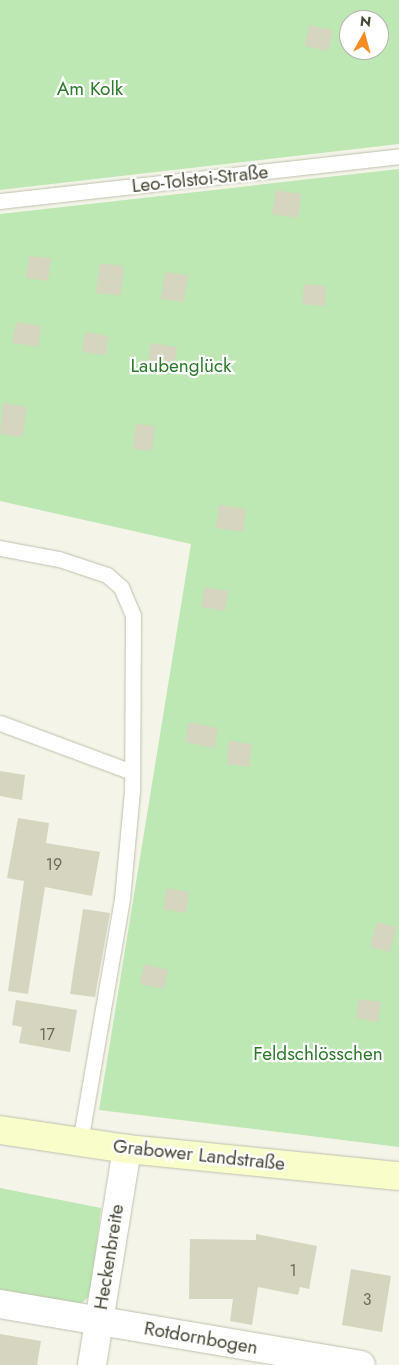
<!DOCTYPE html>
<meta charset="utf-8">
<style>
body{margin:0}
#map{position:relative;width:399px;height:1365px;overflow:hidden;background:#f4f4e9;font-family:Jost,sans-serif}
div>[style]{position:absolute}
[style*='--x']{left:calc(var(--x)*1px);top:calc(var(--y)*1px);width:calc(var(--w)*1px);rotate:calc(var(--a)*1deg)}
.green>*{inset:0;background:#bde7b3}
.building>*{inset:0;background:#d6d5bf}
.roads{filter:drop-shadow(0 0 1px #bfc0ac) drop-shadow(0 0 1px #bfc0ac)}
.lane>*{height:15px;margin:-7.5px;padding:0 7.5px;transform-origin:7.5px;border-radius:7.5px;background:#fff}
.street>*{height:28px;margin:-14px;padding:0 14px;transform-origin:14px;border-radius:14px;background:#fff}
.secondary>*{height:28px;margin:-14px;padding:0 14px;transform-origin:14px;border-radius:14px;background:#f8fdca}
span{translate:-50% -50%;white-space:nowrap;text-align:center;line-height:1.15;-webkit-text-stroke:4.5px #fff;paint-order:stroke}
.number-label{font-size:16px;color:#6c6a59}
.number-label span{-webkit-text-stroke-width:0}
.park-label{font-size:19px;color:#2d792b}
.street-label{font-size:19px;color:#484737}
.north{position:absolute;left:339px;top:10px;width:50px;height:50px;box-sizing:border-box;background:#fff;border:1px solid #b6b5af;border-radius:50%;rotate:7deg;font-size:14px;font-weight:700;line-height:20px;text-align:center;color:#484737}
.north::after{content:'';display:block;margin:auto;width:18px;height:22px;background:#f68b1f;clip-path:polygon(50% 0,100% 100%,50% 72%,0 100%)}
</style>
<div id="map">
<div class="green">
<div style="clip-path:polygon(evenodd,0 0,399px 0,399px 144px,0 190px,0 0,349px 20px,379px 20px,379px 50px,349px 50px,349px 20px)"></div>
<div style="clip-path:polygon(399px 169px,399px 1147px,99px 1110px,191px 544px,0 501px,0 214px)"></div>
<div style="clip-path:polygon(0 1188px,101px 1208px,90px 1296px,78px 1306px,0 1294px)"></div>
</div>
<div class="building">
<div style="clip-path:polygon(309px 25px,333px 30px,328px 51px,305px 46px)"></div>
<div style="clip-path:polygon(276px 190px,301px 194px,298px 218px,272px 214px)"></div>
<div style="clip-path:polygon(29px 256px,51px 258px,48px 281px,26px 278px)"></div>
<div style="clip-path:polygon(100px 263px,124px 266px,121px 295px,96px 293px)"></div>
<div style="clip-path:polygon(165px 272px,188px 275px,184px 302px,161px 299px)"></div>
<div style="clip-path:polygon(304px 284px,326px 286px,325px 306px,302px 304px)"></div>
<div style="clip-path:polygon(16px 322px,41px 326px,38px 347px,12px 343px)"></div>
<div style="clip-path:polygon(85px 332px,108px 336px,106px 355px,82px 352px)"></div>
<div style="clip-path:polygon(151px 343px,177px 347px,174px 368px,148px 364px)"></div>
<div style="clip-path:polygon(3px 403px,27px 407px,22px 437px,0 434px)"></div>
<div style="clip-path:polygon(136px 424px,155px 426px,152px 451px,133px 449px)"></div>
<div style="clip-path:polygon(219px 505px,246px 509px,243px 532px,216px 528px)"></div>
<div style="clip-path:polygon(205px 587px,228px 591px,225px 611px,201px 607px)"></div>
<div style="clip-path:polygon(189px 722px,218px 728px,214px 748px,185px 742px)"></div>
<div style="clip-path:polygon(229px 741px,252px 744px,249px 767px,227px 764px)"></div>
<div style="clip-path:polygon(0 771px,25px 775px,22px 800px,0 796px)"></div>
<div style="clip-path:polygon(18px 818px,49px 823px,46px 843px,100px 852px,92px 896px,45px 887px,28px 994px,8px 991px,24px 881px,7px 878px)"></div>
<div style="clip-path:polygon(167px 888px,189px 892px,186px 913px,163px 909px)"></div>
<div style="clip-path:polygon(83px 909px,110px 913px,95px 997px,70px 994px)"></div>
<div style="clip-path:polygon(377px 922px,396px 927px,390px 952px,370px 947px)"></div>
<div style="clip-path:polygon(144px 964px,168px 970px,164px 989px,140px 984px)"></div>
<div style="clip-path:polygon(359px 999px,381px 1002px,378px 1022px,356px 1018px)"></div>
<div style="clip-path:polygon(16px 1000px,77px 1010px,70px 1052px,19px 1043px,22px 1027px,12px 1025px)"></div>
<div style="clip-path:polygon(256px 1234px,317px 1246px,309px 1289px,300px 1287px,298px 1295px,258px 1287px,252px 1325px,230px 1321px,233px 1299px,189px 1299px,190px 1239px,256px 1240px)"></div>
<div style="clip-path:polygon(351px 1269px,391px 1276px,382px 1332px,342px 1325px)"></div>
<div style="clip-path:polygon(0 1334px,41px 1341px,37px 1365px,0 1365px)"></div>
</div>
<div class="roads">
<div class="lane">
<div style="--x:0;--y:201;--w:402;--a:-6.4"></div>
<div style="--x:0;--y:548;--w:60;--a:10.6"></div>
<div style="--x:59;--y:559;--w:51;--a:18.4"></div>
<div style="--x:107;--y:575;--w:18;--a:41"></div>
<div style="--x:121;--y:587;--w:30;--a:67"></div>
<div style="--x:133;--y:615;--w:176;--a:90.3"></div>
<div style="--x:132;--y:791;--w:108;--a:95.3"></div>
<div style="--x:122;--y:899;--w:247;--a:99.8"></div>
<div style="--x:0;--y:723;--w:141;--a:20.4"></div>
</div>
<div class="street">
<div style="--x:0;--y:1304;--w:366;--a:9.6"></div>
<div style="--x:92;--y:1365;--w:219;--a:-80.8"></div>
</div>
<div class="secondary">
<div style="--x:0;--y:1130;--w:128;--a:8.5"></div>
<div style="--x:127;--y:1149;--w:273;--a:5.7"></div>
</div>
</div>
<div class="number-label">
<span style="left:54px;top:865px">19</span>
<span style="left:47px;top:1035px">17</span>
<span style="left:293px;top:1271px">1</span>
<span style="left:367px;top:1300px">3</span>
</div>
<div class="park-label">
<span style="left:90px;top:89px">Am Kolk</span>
<span style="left:181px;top:366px">Laubenglück</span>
<span style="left:318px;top:1054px">Feldschlösschen</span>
</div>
<div class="street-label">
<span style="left:200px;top:179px;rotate:-6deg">Leo-Tolstoi-Straße</span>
<span style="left:199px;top:1155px;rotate:6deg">Grabower Landstraße</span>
<span style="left:109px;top:1257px;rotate:-81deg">Heckenbreite</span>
<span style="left:201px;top:1338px;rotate:10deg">Rotdornbogen</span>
</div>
<div class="north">N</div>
</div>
